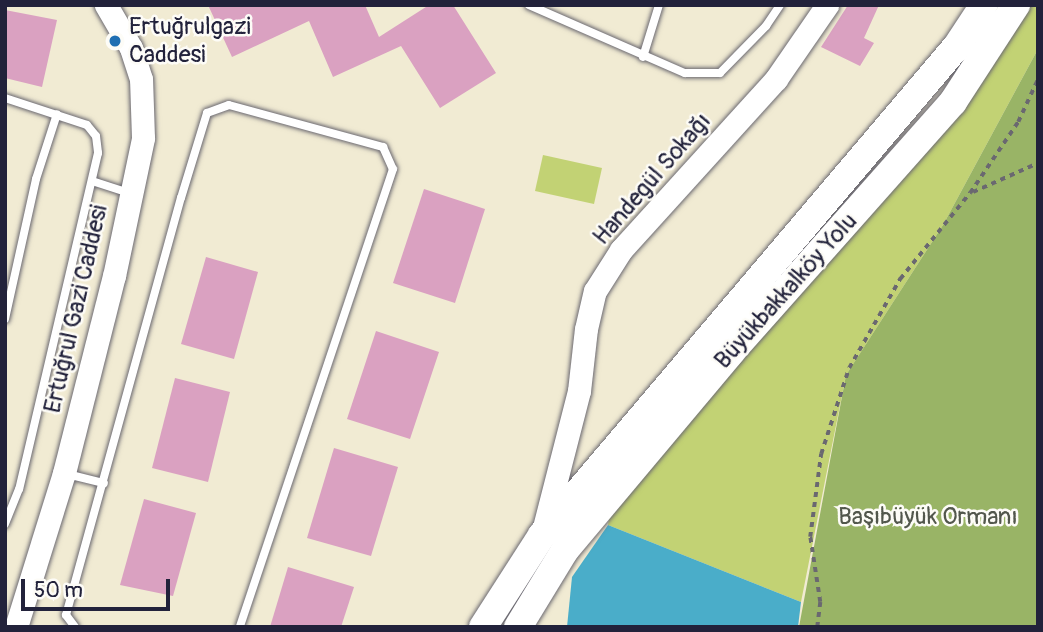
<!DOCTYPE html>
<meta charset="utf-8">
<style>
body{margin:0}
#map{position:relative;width:1043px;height:632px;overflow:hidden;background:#f1ebd3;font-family:Pangolin,sans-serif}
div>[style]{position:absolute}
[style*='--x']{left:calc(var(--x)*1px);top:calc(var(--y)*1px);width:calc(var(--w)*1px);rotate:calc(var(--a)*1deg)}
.green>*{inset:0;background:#c2d274}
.forest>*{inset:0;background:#99b466}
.water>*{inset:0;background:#4aadc9}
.building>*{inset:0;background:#daa1c1}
.path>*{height:3.5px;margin-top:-1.75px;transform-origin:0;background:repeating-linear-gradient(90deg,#6a6870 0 5px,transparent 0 10px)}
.roads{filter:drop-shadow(0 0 2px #6a6870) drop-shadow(0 0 2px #6a6870)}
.lane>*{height:8px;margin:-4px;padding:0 4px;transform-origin:4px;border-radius:4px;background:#fff}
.secondary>*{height:23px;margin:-11.5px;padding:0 11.5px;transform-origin:11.5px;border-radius:11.5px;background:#fff}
.highway>*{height:28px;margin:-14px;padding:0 14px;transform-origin:14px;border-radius:14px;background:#fff}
.dots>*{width:19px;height:19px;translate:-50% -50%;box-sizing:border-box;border:4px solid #fdfcf7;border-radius:50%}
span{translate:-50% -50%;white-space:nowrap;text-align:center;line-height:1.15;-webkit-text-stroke:5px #fdfcf7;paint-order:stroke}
.poi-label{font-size:24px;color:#22223b}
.left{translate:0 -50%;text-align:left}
.street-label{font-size:24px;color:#22223b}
.park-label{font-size:24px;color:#52574c}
.frame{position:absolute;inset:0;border:7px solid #22223b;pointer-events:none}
.scale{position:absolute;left:21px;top:579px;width:149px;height:32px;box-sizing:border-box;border:4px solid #22223b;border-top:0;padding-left:9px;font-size:21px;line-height:24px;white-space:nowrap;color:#22223b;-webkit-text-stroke:5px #fdfcf7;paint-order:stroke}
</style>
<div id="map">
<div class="green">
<div style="clip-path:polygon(1023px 5px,1038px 5px,1038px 49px,943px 225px,846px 375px,801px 602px,608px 525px,611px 508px)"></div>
<div style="clip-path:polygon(543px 155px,602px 168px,594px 204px,535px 191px)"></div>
</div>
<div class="forest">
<div style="clip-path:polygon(1038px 49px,1038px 627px,799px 627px,846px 375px,943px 225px)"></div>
</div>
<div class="water">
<div style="clip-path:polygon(608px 525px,801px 602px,798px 627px,567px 627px,572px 577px)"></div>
</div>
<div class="building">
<div style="clip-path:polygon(208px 5px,365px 5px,379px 37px,429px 5px,453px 5px,496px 73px,440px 108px,401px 46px,333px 77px,309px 21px,232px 57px)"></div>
<div style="clip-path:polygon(848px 5px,879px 5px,864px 38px,874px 43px,860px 66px,821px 47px)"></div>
<div style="clip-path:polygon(5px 10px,57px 20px,42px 87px,5px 78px)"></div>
<div style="clip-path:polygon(424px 189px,485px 209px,455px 303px,393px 283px)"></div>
<div style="clip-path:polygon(206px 257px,258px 272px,234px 359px,181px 344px)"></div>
<div style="clip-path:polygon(376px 331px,439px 352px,410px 439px,347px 419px)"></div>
<div style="clip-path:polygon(175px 378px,230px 392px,208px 482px,152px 468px)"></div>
<div style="clip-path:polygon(334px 448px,398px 467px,371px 556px,307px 538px)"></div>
<div style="clip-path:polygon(144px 499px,196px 513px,173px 596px,120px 585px)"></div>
<div style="clip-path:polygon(288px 567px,354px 587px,341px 627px,270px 627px)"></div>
</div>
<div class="path">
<div style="--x:973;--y:192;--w:71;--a:-24"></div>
<div style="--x:817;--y:627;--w:25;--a:-83"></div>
<div style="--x:820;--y:602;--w:66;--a:-98.7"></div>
<div style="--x:810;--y:537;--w:84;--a:-82.5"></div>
<div style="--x:821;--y:454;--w:90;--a:-72"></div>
<div style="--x:849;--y:368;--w:103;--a:-60.2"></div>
<div style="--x:900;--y:279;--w:111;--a:-50.9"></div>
<div style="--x:970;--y:193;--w:86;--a:-55.9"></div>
<div style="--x:1018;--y:122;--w:47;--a:-65.1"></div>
</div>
<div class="roads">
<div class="lane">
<div style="--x:529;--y:5;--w:170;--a:23.6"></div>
<div style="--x:685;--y:73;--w:35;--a:0"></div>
<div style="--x:720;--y:73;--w:66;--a:-45.6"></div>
<div style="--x:766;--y:26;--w:25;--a:-56"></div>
<div style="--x:643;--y:57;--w:54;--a:-72.9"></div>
<div style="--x:5;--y:98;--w:86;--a:18.2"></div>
<div style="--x:87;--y:125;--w:14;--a:51"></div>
<div style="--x:96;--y:136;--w:17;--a:83"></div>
<div style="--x:98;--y:153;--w:345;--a:103.2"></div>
<div style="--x:19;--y:489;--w:38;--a:112"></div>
<div style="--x:92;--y:181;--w:39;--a:18"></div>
<div style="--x:5;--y:319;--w:143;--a:-77.5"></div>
<div style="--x:36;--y:179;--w:68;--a:-72.1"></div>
<div style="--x:67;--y:474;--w:38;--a:14"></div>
<div style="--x:75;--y:627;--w:15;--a:-127"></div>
<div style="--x:66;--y:615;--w:433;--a:-74.6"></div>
<div style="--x:181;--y:198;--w:89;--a:-73"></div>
<div style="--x:207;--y:113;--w:23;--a:-20"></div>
<div style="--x:229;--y:105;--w:160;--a:15.3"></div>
<div style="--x:383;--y:147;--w:24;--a:66"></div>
<div style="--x:393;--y:169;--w:483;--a:108.5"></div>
</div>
<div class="secondary">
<div style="--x:542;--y:535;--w:149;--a:-75.6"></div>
<div style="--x:579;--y:391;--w:62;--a:-83.6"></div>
<div style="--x:586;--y:329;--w:39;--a:-77"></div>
<div style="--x:595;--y:291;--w:49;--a:-57.6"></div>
<div style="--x:621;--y:250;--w:231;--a:-47.8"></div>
<div style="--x:776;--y:79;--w:90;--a:-55.4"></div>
<div style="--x:16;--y:627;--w:161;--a:-72.7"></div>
<div style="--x:64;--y:473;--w:203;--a:-75.8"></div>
<div style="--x:114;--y:276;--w:141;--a:-78.1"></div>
<div style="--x:143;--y:138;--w:59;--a:-91.9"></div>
<div style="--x:141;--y:79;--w:33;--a:-108"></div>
<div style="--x:131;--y:48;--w:50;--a:-120.2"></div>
</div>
<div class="highway">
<div style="--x:483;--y:627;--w:109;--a:-57.3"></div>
<div style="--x:542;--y:535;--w:641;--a:-49.68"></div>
<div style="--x:957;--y:46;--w:49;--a:-56.6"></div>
<div style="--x:518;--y:627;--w:90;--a:-58.6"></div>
<div style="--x:565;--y:550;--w:258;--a:-50"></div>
<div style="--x:731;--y:352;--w:334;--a:-48.4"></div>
<div style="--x:953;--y:102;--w:116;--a:-57"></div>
</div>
</div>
<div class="dots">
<div style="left:115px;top:41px;background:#1f6fb2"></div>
</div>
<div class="poi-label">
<span class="left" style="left:129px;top:41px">Ertuğrulgazi<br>Caddesi</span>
</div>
<div class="street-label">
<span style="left:652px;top:179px;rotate:-49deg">Handegül Sokağı</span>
<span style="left:786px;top:291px;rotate:-48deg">Büyükbakkalköy Yolu</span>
<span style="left:76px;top:309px;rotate:-77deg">Ertuğrul Gazi Caddesi</span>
</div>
<div class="park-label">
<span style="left:928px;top:517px">Başıbüyük Ormanı</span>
</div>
<div class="frame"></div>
<div class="scale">50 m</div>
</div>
